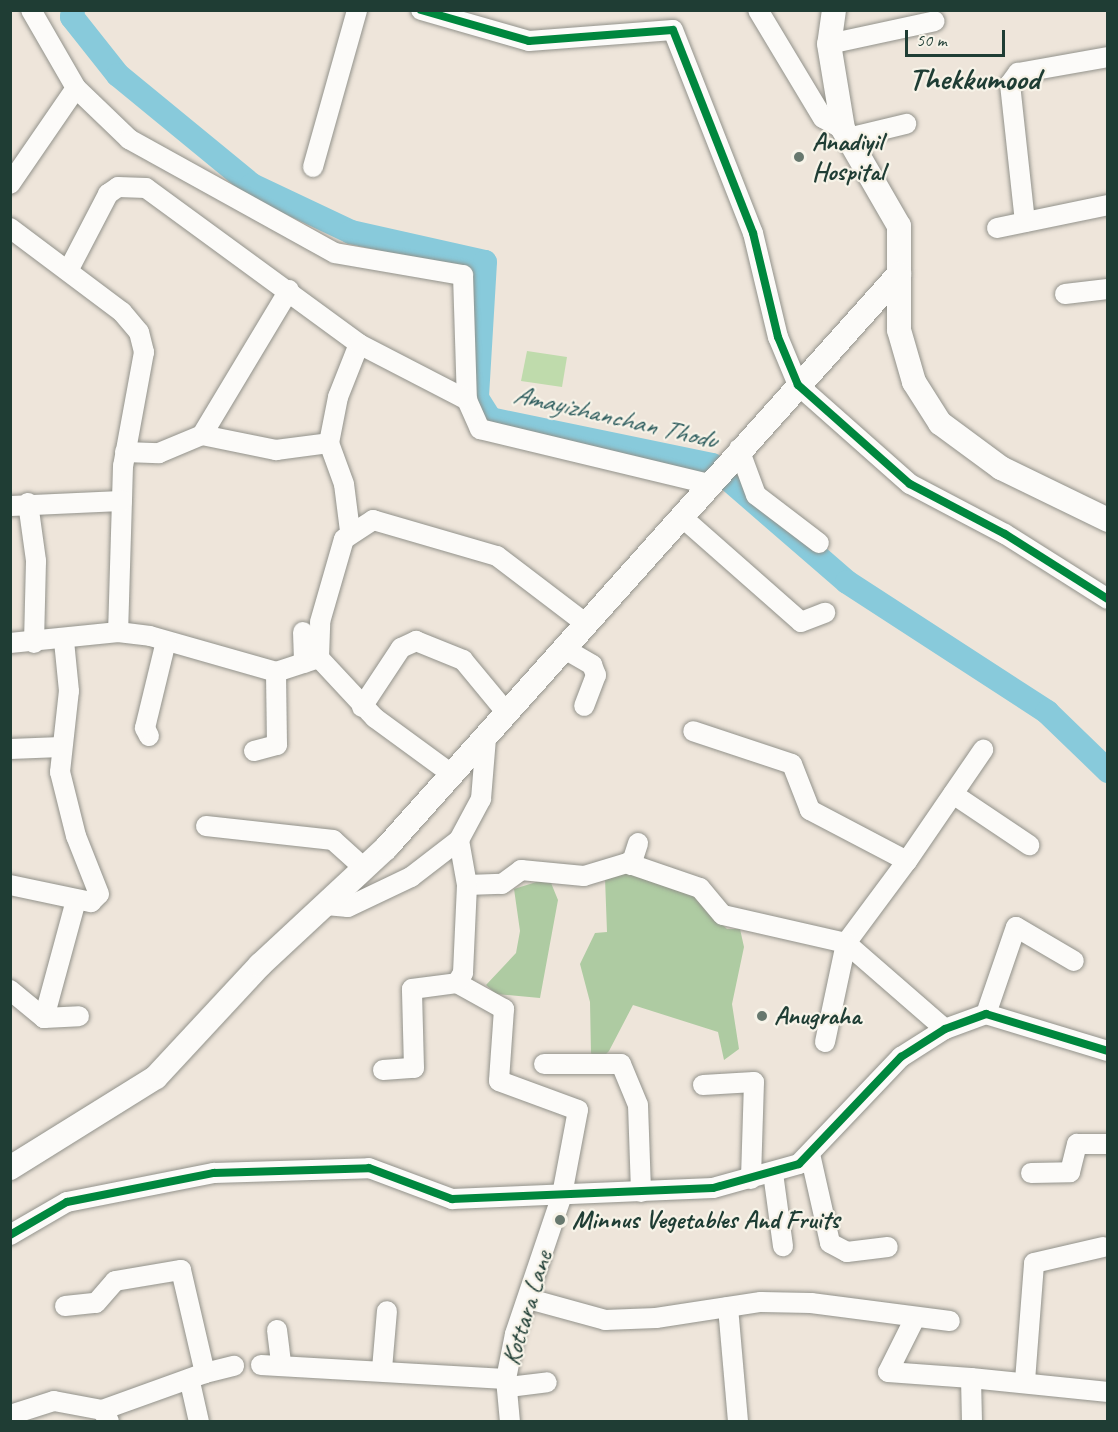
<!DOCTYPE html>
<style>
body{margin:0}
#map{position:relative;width:1118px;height:1432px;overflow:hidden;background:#eee5da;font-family:Caveat,sans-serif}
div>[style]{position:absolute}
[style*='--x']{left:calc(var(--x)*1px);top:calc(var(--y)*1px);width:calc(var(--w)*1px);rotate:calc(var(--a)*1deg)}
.green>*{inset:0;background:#bfdbac}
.forest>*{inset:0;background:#aecba2}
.river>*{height:24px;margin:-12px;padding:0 12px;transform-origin:12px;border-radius:12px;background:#88cadb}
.roads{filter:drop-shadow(0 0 2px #92928b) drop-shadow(0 0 2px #92928b)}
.minor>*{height:20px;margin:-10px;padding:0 10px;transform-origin:10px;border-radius:10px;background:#fcfbf9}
.major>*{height:24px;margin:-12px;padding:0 12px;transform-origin:12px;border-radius:12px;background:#fcfbf9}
.cycleway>*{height:8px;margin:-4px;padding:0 4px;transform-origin:4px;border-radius:4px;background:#00873e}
.dots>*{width:16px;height:16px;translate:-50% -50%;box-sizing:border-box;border:3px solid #f7f3e8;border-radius:50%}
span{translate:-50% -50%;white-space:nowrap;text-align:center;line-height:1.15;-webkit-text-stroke:4.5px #f7f3e8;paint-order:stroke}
.poi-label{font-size:26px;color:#1f3d34;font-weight:700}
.left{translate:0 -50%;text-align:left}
.street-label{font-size:26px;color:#1f3d34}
.water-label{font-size:27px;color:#2e5d5e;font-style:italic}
.district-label{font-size:32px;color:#1f3d34;font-weight:700}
.frame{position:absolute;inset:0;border:12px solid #1f3d34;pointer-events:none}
.scale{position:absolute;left:905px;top:30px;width:100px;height:27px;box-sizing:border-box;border:3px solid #1f3d34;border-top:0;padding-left:8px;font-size:18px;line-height:21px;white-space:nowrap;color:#1f3d34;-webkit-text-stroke:4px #f7f3e8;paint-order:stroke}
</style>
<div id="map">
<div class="green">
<div style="clip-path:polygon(527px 351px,567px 357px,562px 387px,521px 381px)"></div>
</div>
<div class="forest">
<div style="clip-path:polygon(615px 865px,672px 875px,727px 929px,740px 929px,744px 947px,732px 1004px,739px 1049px,724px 1060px,718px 1032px,633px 1005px,609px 1051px,597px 1063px,591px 1053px,590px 1002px,580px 964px,595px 933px,607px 932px,605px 878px)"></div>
<div style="clip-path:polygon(549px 878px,558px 900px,540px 998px,496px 994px,486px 985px,516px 953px,520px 931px,514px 889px)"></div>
</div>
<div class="river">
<div style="--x:73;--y:10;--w:7;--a:98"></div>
<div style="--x:72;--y:17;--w:74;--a:51.6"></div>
<div style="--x:118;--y:75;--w:173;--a:39.4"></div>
<div style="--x:252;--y:185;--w:110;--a:25.4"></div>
<div style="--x:351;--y:232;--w:137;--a:12.6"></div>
<div style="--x:485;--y:262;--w:136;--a:93.4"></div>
<div style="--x:477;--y:398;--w:25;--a:58"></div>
<div style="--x:490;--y:419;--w:227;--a:11.7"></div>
<div style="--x:712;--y:465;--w:179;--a:40.9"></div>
<div style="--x:847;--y:582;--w:239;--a:33"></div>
<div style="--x:1047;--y:712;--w:85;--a:44"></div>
</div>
<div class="roads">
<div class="minor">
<div style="--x:31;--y:10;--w:90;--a:60"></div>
<div style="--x:76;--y:88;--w:74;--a:43.9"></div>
<div style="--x:129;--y:139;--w:235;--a:29"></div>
<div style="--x:335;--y:253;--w:130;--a:9.8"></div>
<div style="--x:463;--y:275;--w:125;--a:88.2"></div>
<div style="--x:467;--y:400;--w:32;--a:66"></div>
<div style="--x:480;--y:429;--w:236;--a:13.5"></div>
<div style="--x:421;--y:10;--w:112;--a:16"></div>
<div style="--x:529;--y:41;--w:144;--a:-4.4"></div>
<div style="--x:673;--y:30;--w:218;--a:68.5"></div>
<div style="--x:753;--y:233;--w:107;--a:76.5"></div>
<div style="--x:778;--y:337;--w:52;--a:67.4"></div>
<div style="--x:798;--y:385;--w:149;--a:41.5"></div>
<div style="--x:910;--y:484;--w:107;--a:27.8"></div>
<div style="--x:1005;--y:534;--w:122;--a:32.3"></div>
<div style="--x:758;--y:10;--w:126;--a:59"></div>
<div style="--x:823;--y:118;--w:23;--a:29"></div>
<div style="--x:829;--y:44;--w:108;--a:-12.2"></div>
<div style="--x:848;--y:138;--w:60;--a:-13.6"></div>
<div style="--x:313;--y:167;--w:163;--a:-74.3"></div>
<div style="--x:10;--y:184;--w:116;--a:-55.5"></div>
<div style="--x:1025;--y:222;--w:139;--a:-96.2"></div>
<div style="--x:1010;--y:84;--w:14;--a:-54"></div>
<div style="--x:1018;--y:73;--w:91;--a:-10.1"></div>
<div style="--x:10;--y:228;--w:140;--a:36.9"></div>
<div style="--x:122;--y:312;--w:26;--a:50"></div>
<div style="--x:139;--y:332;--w:21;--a:76"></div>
<div style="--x:144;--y:352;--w:116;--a:100.4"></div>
<div style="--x:123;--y:466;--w:166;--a:91.7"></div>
<div style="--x:997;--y:228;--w:113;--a:-11.7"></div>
<div style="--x:68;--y:271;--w:87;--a:-62.5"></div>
<div style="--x:108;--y:194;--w:12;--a:-35"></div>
<div style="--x:118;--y:187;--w:28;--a:2"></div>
<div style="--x:146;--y:188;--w:264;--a:36.2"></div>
<div style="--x:1065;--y:294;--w:43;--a:-6.6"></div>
<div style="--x:202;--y:435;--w:169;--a:-59"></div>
<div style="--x:739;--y:449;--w:49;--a:69.7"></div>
<div style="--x:756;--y:495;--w:79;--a:37.3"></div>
<div style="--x:125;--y:452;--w:34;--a:2"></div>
<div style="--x:159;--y:453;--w:47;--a:-22.7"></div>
<div style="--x:202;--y:435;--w:76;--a:11.5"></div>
<div style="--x:276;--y:450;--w:53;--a:-7.5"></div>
<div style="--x:28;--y:503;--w:59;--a:82.1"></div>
<div style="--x:36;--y:561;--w:82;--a:91.4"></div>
<div style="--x:10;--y:506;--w:112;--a:-2.6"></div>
<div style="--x:683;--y:518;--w:157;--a:41.4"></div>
<div style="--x:801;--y:622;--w:26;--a:-21"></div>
<div style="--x:350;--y:531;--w:47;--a:-97.3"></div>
<div style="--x:344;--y:484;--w:44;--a:-110.1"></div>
<div style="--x:329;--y:443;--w:47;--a:-78.9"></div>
<div style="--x:338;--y:397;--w:57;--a:-68.4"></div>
<div style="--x:359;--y:344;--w:122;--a:27.4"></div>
<div style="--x:303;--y:632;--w:31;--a:88"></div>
<div style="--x:10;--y:643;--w:109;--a:-5.8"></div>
<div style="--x:118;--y:632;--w:32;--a:7"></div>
<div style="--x:150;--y:636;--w:131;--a:15.9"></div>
<div style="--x:276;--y:672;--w:45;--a:-18"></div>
<div style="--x:319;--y:658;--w:82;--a:47"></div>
<div style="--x:375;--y:718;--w:97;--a:36.2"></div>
<div style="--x:563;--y:648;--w:34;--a:30"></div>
<div style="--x:592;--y:665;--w:11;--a:68"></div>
<div style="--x:596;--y:675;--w:33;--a:111"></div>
<div style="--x:319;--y:658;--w:36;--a:-88"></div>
<div style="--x:320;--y:622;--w:86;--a:-73.9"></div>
<div style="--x:344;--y:539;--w:35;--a:-33"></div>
<div style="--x:373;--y:520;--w:129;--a:16.2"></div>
<div style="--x:497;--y:556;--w:111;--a:37.3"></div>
<div style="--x:362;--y:707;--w:71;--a:-56.5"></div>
<div style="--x:401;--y:648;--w:17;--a:-25"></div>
<div style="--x:416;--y:641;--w:51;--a:22"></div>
<div style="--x:463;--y:660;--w:67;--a:50.4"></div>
<div style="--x:149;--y:736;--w:9;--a:-117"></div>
<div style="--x:145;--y:728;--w:89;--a:-76.4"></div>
<div style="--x:10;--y:749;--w:51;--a:-2.2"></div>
<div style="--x:254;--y:751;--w:24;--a:-15"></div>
<div style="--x:277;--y:745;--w:73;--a:-90.8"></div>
<div style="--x:953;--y:794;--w:92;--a:33.9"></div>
<div style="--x:206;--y:826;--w:128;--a:6.3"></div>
<div style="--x:333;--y:840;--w:42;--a:42.1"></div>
<div style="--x:907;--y:861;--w:135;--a:-55.6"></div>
<div style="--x:631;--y:865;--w:23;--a:-72"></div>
<div style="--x:10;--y:885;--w:83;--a:11.9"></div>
<div style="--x:91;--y:902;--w:11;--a:-45"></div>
<div style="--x:99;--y:894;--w:62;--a:-111.6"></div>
<div style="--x:76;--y:836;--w:66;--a:-104"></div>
<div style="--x:60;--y:772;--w:81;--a:-83.7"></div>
<div style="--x:69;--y:691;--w:50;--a:-95.7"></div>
<div style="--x:467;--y:885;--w:35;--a:-2"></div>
<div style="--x:502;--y:884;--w:24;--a:-36"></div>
<div style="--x:521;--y:870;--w:63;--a:5.4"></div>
<div style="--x:584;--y:876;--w:45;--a:-16.8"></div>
<div style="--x:627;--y:863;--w:77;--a:18.9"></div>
<div style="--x:700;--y:888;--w:35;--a:50"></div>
<div style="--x:723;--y:915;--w:126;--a:12.8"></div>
<div style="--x:846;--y:943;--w:102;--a:-53.4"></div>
<div style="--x:907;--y:861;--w:110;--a:-152.3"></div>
<div style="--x:810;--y:810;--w:49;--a:-111.4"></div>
<div style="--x:792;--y:764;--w:104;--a:-161.6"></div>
<div style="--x:326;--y:905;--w:22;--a:5"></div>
<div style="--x:348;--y:907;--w:70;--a:-25.5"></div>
<div style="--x:411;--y:877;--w:61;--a:-37.6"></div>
<div style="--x:846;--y:943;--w:131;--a:41"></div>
<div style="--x:457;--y:983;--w:54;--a:29"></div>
<div style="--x:504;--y:1009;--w:72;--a:94"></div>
<div style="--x:499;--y:1081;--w:84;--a:20.2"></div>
<div style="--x:578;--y:1110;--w:86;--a:100.7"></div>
<div style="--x:562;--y:1195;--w:147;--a:108.7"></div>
<div style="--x:515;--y:1334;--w:46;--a:101.3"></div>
<div style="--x:506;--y:1379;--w:43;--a:84.7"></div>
<div style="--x:10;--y:990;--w:44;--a:39.5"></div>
<div style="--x:44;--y:1018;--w:35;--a:-3"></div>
<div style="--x:986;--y:1014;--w:92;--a:-71"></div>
<div style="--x:1016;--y:927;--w:67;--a:30.4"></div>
<div style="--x:44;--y:1018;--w:122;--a:-74.8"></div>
<div style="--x:825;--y:1042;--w:101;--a:-78"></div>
<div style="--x:544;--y:1064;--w:77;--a:0"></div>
<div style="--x:621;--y:1064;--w:44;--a:67.5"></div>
<div style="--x:638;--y:1105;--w:87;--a:88"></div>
<div style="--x:383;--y:1070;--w:31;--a:-4"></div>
<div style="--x:414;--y:1068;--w:79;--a:-91.5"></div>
<div style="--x:412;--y:989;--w:45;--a:-7.6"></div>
<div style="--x:457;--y:983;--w:12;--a:-59"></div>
<div style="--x:463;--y:973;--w:88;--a:-87.4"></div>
<div style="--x:467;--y:885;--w:46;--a:-100.1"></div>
<div style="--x:459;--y:840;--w:47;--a:-61.8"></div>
<div style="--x:481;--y:799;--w:61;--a:-85.3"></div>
<div style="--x:703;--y:1085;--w:51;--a:-3.4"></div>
<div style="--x:754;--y:1082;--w:97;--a:91.8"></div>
<div style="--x:810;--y:1154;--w:91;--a:77.3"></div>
<div style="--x:830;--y:1243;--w:19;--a:28"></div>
<div style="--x:847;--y:1252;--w:41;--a:-7"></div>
<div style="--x:773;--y:1173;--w:74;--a:82.2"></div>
<div style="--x:1031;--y:1173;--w:39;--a:-1"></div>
<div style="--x:1070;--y:1172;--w:29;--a:-76"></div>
<div style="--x:1077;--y:1144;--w:31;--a:0"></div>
<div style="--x:10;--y:1235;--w:66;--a:-30.1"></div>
<div style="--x:67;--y:1202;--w:150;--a:-11.2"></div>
<div style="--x:214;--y:1173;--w:155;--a:-1.8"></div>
<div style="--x:369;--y:1168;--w:89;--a:20.5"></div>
<div style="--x:452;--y:1199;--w:261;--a:-2.4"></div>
<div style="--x:713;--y:1188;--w:89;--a:-15.6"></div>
<div style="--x:799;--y:1164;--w:148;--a:-46.4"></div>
<div style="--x:901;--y:1057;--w:52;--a:-32.5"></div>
<div style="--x:945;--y:1029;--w:44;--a:-20.1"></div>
<div style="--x:986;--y:1014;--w:127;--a:16.9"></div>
<div style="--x:529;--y:1299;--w:79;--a:15.4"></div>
<div style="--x:605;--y:1320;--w:51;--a:-2.2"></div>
<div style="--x:656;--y:1318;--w:106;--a:-8.7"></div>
<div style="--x:761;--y:1302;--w:50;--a:1.1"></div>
<div style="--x:811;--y:1303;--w:140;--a:7.4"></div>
<div style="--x:65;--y:1306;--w:31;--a:-6"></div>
<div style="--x:96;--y:1303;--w:29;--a:-49"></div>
<div style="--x:115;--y:1281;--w:67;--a:-9.5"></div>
<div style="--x:181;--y:1270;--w:106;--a:76.9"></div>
<div style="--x:205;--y:1373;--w:109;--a:160.2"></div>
<div style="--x:728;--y:1307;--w:115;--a:85"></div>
<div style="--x:914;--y:1320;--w:58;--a:116.6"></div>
<div style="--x:888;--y:1372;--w:83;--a:4.1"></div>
<div style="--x:277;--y:1330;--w:35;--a:83"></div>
<div style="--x:261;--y:1365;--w:245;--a:3.3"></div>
<div style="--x:382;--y:1369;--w:58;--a:-85.1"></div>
<div style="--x:205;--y:1373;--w:30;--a:-14"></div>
<div style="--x:1025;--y:1381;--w:118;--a:-85.6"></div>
<div style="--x:1034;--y:1263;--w:71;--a:-13.1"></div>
<div style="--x:190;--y:1382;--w:41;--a:77.3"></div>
<div style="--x:509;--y:1387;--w:38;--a:-7"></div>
<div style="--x:10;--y:1415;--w:46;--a:-17.7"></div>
<div style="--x:54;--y:1401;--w:49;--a:10.6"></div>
<div style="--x:102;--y:1410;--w:13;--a:58"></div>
<div style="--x:972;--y:1422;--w:44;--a:-91.3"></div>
<div style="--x:971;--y:1378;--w:138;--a:5.8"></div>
</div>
<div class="major">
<div style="--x:834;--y:10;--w:34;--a:98"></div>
<div style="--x:829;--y:44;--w:86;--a:80.6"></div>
<div style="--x:843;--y:129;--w:112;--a:60"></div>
<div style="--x:899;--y:226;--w:104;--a:90"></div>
<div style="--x:899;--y:330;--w:54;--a:73.9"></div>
<div style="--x:914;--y:382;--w:49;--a:57.6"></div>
<div style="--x:940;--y:423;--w:76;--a:36.4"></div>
<div style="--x:1001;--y:468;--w:119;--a:25.9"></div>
<div style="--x:10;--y:1168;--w:172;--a:-31.9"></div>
<div style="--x:156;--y:1077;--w:153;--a:-47.1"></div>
<div style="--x:260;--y:965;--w:172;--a:-42.9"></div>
<div style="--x:386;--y:848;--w:770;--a:-48.21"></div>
</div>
</div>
<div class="cycleway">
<div style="--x:421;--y:10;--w:112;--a:16"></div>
<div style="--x:529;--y:41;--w:144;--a:-4.4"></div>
<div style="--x:673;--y:30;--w:218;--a:68.5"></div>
<div style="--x:753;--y:233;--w:107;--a:76.5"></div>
<div style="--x:778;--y:337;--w:52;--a:67.4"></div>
<div style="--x:798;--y:385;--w:149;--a:41.5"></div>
<div style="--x:910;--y:484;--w:107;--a:27.8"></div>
<div style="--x:1005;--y:534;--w:122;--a:32.3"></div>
<div style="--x:10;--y:1235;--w:66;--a:-30.1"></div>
<div style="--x:67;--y:1202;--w:150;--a:-11.2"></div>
<div style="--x:214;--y:1173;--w:155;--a:-1.8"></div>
<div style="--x:369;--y:1168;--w:89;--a:20.5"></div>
<div style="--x:452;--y:1199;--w:261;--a:-2.4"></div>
<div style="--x:713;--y:1188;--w:89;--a:-15.6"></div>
<div style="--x:799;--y:1164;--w:148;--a:-46.4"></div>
<div style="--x:901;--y:1057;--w:52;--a:-32.5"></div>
<div style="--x:945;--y:1029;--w:44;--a:-20.1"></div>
<div style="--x:986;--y:1014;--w:127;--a:16.9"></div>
</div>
<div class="dots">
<div style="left:799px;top:157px;background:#67786e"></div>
<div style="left:762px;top:1016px;background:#67786e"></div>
<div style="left:560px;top:1220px;background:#67786e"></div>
</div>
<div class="poi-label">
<span class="left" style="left:812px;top:157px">Anadiyil<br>Hospital</span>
<span class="left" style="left:774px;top:1016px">Anugraha</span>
<span class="left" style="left:572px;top:1220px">Minnus Vegetables And Fruits</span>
</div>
<div class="street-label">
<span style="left:527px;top:1308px;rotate:-73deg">Kottara Lane</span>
</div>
<div class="water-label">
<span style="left:615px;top:417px;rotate:13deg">Amayizhanchan Thodu</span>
</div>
<div class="district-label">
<span style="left:974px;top:79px">Thekkumood</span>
</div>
<div class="frame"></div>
<div class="scale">50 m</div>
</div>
